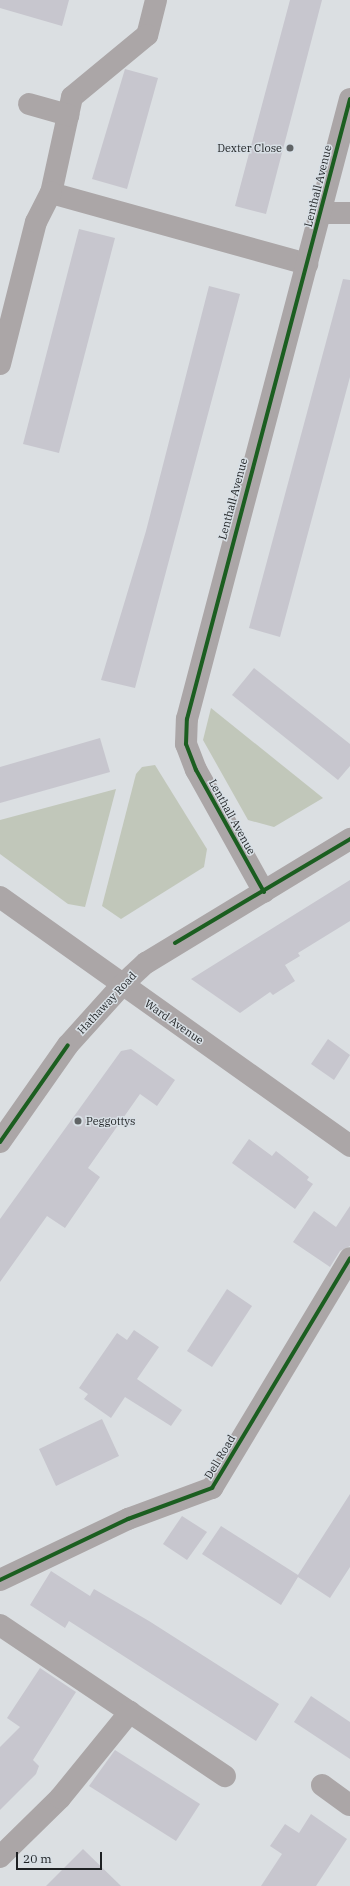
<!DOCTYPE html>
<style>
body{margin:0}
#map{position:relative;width:350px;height:1886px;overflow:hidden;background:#dbdfe2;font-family:"IBM Plex Serif",serif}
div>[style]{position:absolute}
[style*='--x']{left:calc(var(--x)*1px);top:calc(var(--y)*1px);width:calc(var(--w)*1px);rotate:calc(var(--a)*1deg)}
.green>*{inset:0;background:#c1c7ba}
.building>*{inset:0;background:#c7c6ce}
.minor>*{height:22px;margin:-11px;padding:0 11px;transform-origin:11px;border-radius:11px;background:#aba6a7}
.cycleway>*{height:4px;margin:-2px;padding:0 2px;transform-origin:2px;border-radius:2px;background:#1b5e20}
.dots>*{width:11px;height:11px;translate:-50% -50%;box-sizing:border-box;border:2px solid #d8dfe5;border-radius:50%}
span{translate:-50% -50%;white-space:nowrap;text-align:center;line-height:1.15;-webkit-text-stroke:3px #d8dfe5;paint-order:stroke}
.poi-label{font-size:11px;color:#1e2123}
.right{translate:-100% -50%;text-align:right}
.left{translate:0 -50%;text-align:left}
.street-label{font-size:11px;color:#1e2123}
.scale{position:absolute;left:16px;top:1852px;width:86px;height:18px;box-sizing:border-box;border:2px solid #1e2123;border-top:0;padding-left:5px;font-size:12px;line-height:14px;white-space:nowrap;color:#1e2123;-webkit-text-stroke:3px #d8dfe5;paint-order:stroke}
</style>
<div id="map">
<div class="green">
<div style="clip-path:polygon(211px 708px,323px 798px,274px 827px,248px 820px,203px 740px)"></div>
<div style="clip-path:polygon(155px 765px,207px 849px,204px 867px,121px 919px,102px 906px,136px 774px,142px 767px)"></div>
<div style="clip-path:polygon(116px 789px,85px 907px,68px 904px,0 854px,0 820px)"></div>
</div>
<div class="building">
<div style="clip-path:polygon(0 0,69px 0,62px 26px,0 8px)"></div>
<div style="clip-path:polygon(290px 0,322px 0,266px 214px,235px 206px)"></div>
<div style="clip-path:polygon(125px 69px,158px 78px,127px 189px,92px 179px)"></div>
<div style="clip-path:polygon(79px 229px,115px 238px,59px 453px,23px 444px)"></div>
<div style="clip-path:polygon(343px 279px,350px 280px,350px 377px,280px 637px,249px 628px)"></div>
<div style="clip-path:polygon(209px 286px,240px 294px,135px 688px,101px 680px,146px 531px)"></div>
<div style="clip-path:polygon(254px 668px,350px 744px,350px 766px,338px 780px,232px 695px)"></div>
<div style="clip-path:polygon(100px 738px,110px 772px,0 803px,0 767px)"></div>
<div style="clip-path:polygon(350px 880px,350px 921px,298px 953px,300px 956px,285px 965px,295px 981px,273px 995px,270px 992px,240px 1013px,191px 979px)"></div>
<div style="clip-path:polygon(328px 1039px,350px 1055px,334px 1080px,311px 1064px)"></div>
<div style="clip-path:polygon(131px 1049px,175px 1080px,157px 1106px,140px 1094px,88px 1168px,100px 1177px,65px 1228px,47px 1216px,0 1282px,0 1219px,121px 1051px)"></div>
<div style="clip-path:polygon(249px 1139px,272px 1156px,276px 1151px,309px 1177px,307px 1180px,313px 1184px,295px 1209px,232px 1163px)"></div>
<div style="clip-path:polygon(350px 1206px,350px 1246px,340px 1251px,330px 1267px,293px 1242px,314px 1211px,336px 1227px)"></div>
<div style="clip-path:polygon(227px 1289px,252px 1306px,212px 1367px,187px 1351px)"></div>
<div style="clip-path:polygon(134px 1330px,159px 1347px,137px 1379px,182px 1410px,171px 1426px,125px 1397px,111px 1418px,84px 1399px,88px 1394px,79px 1388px,117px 1333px,127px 1340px)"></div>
<div style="clip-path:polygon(102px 1419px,119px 1456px,56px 1486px,39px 1449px)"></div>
<div style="clip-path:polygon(350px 1494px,350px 1567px,330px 1598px,298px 1577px,281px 1605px,202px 1554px,221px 1526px,298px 1575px)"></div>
<div style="clip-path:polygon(182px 1516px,207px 1532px,187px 1560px,163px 1544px)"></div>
<div style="clip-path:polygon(51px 1571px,90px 1596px,94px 1589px,149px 1621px,279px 1704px,256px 1741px,69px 1621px,65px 1628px,30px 1605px)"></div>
<div style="clip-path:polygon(40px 1668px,76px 1692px,33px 1760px,39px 1766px,36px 1774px,0 1810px,0 1747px,20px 1727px,7px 1718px)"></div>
<div style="clip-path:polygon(311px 1696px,350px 1722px,350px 1759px,294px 1722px)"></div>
<div style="clip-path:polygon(115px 1750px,200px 1804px,176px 1841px,89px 1786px)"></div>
<div style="clip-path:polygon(311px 1814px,347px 1839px,316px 1886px,261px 1886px,282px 1854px,270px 1846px,285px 1824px,299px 1833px)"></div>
<div style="clip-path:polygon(83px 1849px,121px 1886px,46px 1886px)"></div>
</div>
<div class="minor">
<div style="--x:156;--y:0;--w:36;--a:104"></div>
<div style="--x:147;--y:35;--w:97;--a:140.4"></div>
<div style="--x:72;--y:97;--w:98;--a:102.3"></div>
<div style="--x:51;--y:193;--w:266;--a:15.5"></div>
<div style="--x:29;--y:104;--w:41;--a:15.8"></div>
<div style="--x:321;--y:213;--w:29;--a:0"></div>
<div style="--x:0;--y:364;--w:146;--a:-75.8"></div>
<div style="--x:36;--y:222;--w:33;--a:-63"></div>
<div style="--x:264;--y:892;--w:140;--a:-119.1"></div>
<div style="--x:196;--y:770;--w:28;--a:-111"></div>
<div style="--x:186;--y:744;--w:25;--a:-88"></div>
<div style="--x:187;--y:719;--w:641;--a:-75.27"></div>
<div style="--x:0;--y:897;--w:430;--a:35.4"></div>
<div style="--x:0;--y:1142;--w:118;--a:-55"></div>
<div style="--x:68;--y:1045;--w:81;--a:-48"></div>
<div style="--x:122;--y:985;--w:33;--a:-43"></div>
<div style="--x:146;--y:963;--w:239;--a:-31.3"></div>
<div style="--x:0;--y:1580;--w:142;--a:-25.5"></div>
<div style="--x:128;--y:1519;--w:90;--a:-20.3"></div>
<div style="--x:212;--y:1488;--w:268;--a:-59"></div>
<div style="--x:0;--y:1625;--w:271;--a:33.9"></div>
<div style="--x:322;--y:1785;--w:34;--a:36"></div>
<div style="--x:0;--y:1857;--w:84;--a:-44.5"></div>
<div style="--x:60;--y:1798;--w:111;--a:-50.9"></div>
</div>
<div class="cycleway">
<div style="--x:264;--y:892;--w:140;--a:-119.1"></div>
<div style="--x:196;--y:770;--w:28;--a:-111"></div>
<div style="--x:186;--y:744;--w:25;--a:-88"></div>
<div style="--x:187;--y:719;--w:641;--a:-75.27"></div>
<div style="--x:175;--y:943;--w:204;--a:-30.7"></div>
<div style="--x:0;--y:1142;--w:118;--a:-55"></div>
<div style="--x:0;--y:1580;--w:142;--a:-25.5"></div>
<div style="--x:128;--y:1519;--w:90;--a:-20.3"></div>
<div style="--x:212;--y:1488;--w:268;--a:-59"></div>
</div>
<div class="dots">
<div style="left:290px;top:148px;background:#606466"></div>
<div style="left:78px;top:1121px;background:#606466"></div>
</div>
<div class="poi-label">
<span class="right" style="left:282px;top:148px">Dexter Close</span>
<span class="left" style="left:86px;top:1121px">Peggottys</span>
</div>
<div class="street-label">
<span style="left:318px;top:186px;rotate:-76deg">Lenthall Avenue</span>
<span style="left:233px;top:499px;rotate:-75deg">Lenthall Avenue</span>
<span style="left:232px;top:817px;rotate:61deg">Lenthall Avenue</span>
<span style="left:107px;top:1003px;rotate:-47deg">Hathaway Road</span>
<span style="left:174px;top:1022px;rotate:35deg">Ward Avenue</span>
<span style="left:220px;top:1457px;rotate:-59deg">Dell Road</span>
</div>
<div class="scale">20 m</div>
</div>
